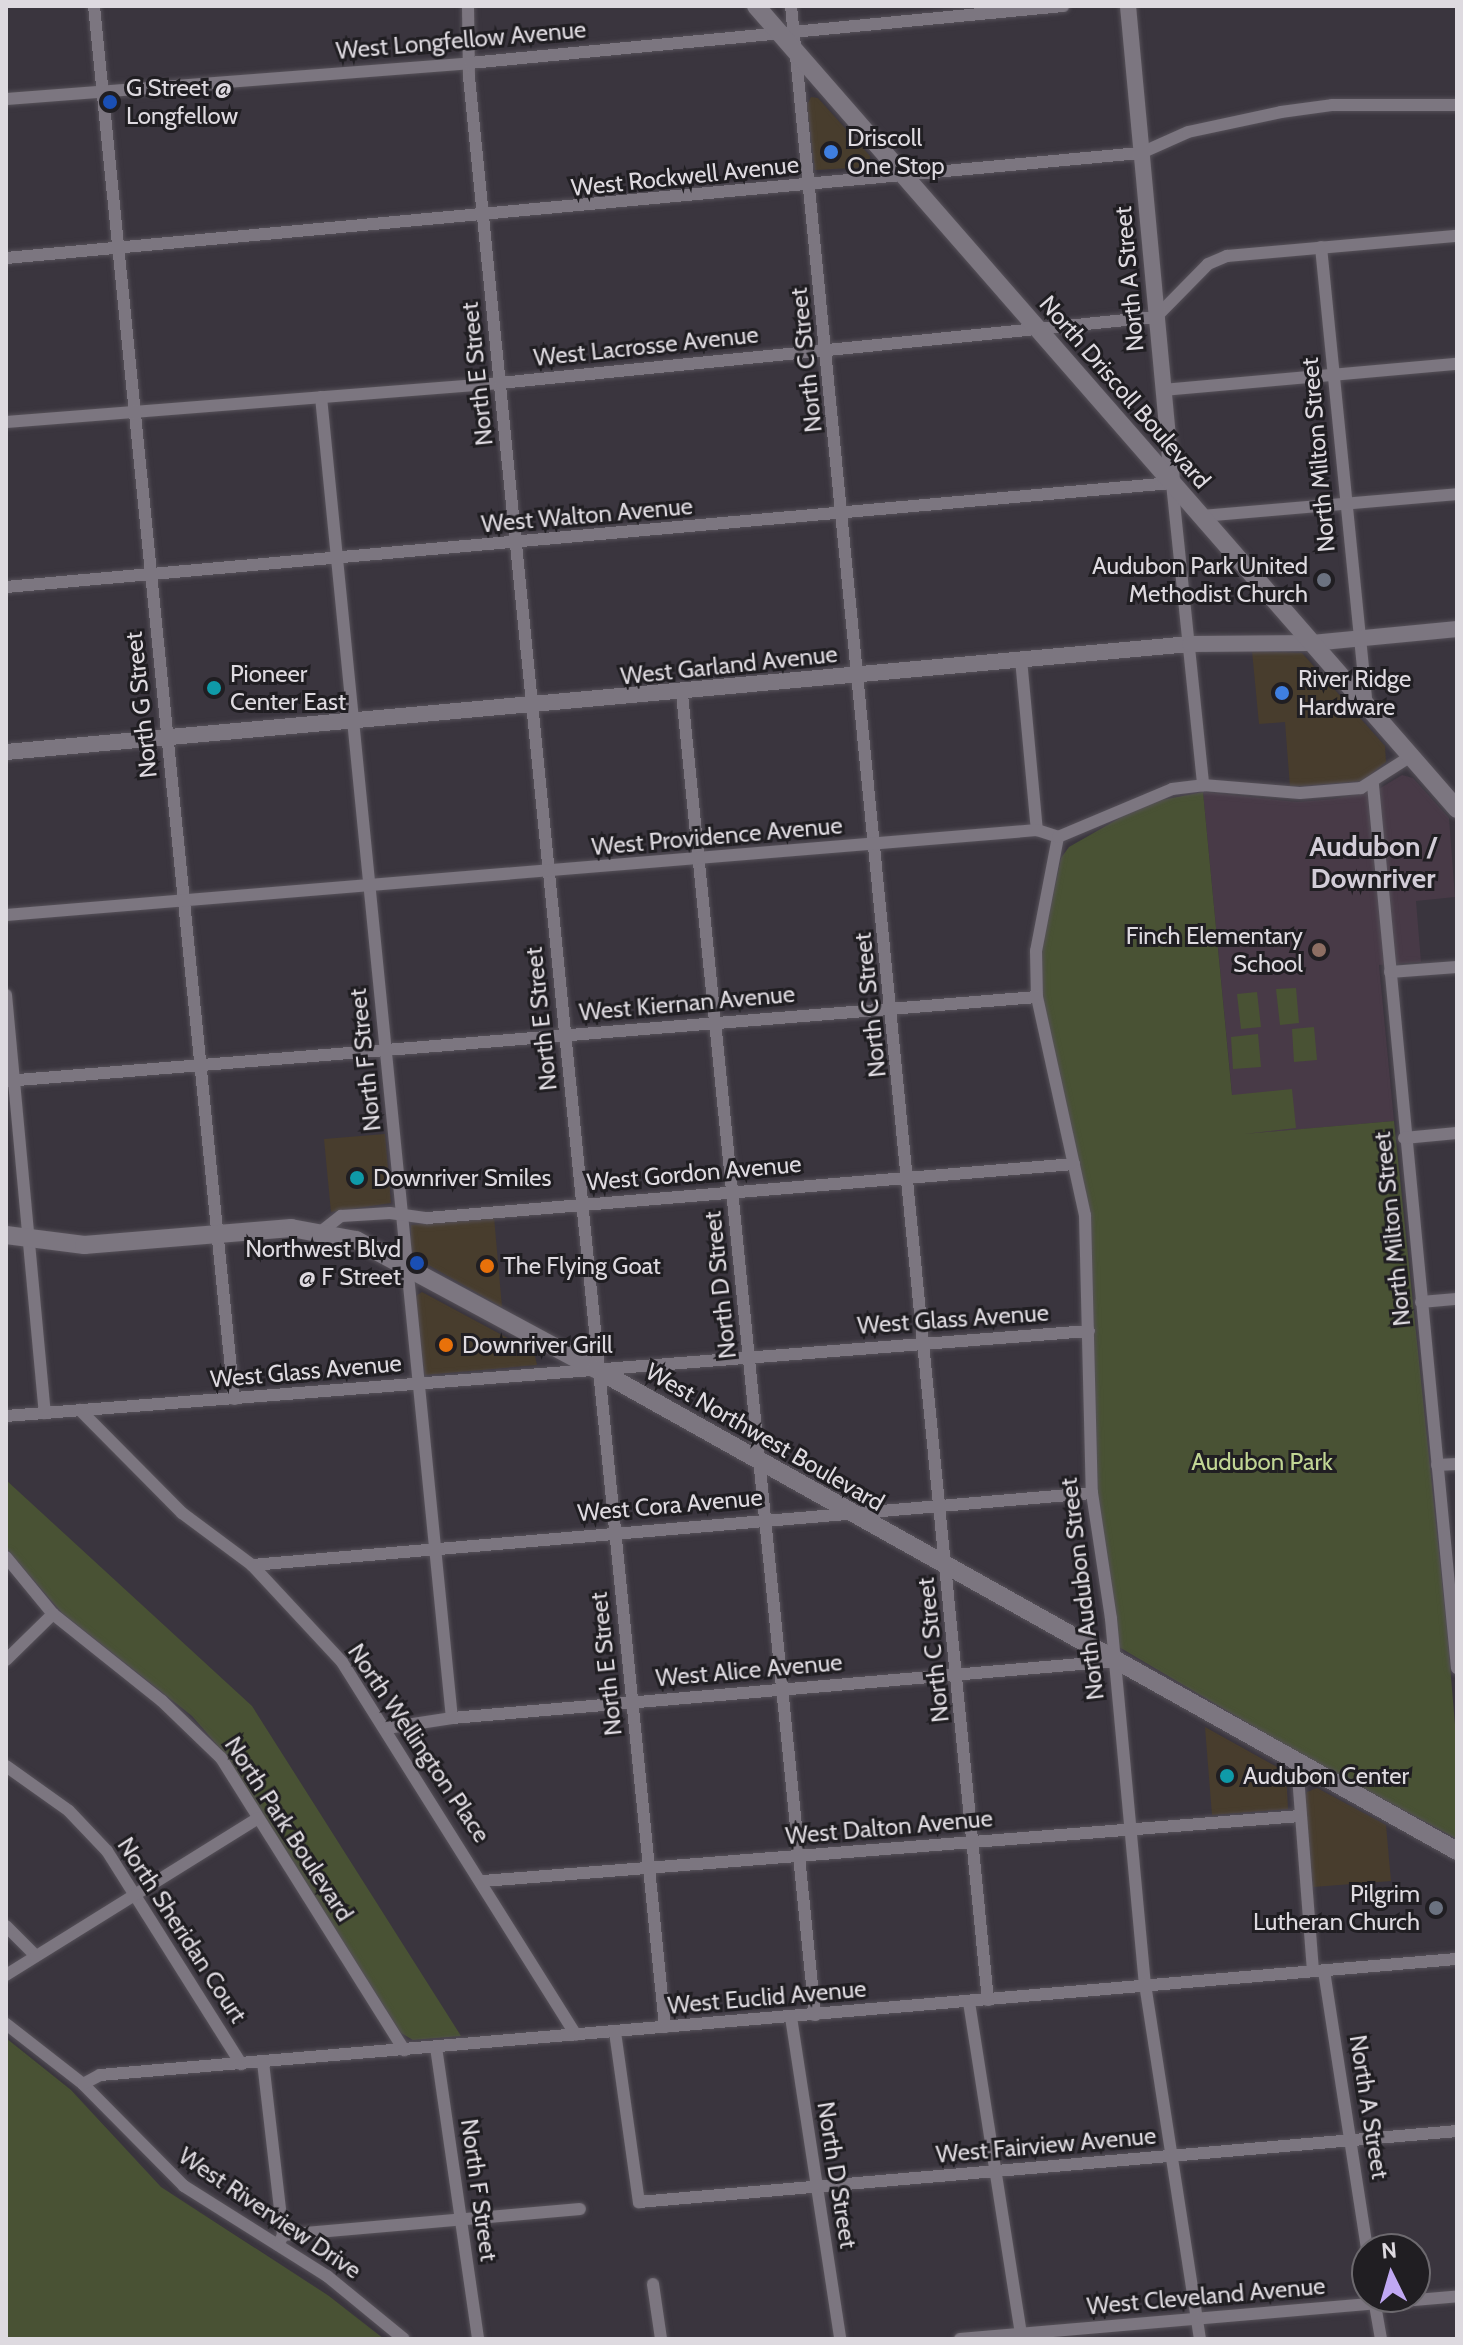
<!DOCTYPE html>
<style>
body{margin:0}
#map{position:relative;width:1463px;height:2345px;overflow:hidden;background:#3a353e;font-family:Cabin,sans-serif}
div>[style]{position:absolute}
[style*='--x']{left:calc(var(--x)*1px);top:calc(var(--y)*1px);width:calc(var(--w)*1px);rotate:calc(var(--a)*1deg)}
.commercial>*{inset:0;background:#483d2d}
.education>*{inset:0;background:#483a47}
.green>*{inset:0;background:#495234}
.roads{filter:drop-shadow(0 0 2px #565159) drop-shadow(0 0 2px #565159)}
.minor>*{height:12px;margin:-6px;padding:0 6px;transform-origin:6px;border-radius:6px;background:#7c7680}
.tertiary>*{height:16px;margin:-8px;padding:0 8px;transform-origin:8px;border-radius:8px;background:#7c7680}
.secondary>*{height:18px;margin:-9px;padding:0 9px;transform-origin:9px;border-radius:9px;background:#7c7680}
.dots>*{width:22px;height:22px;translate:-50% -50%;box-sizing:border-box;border:4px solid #201e22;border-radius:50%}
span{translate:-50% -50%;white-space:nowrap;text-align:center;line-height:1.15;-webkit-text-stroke:6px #201e22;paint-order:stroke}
.street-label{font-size:24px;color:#dedae0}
.poi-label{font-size:24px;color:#dedae0}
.left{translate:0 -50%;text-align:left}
.right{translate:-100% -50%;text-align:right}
.park-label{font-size:24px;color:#c1d694}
.quarter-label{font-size:28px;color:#d2ccd7;font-weight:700}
.frame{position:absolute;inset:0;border:8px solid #dedae0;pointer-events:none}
.north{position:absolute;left:1351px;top:2233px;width:80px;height:80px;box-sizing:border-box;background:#201e22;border:2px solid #6c696e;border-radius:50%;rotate:355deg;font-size:22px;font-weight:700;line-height:32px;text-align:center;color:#dedae0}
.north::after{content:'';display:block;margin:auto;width:28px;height:36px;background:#c0a8f3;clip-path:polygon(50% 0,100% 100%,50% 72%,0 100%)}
</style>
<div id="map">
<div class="commercial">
<div style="clip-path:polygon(811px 97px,818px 98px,870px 156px,869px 167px,815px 170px,807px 105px)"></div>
<div style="clip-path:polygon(1252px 651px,1302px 653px,1385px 746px,1386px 762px,1362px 781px,1290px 787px,1285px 722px,1259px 724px)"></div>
<div style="clip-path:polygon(385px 1134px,391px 1203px,331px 1212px,324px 1139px)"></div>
<div style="clip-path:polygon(494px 1217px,502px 1307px,411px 1255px,411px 1225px)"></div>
<div style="clip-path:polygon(422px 1292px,534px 1352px,537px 1365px,425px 1375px,414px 1297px)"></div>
<div style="clip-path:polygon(1205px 1727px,1286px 1772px,1288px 1809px,1212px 1815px)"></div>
<div style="clip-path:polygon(1317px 1788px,1386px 1825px,1391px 1881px,1313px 1887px,1305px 1799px,1307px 1792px)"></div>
</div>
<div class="education">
<div style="clip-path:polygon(1402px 775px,1413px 778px,1449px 818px,1455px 897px,1416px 901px,1421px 962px,1379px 965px,1394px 1121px,1236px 1135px,1203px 792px,1297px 802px,1334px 799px,1377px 790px)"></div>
</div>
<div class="green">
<div style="clip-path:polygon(1203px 792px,1232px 1095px,1292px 1089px,1296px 1128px,1244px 1134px,1394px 1121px,1447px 1630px,1457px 1748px,1457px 1839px,1302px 1755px,1119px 1647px,1097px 1493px,1091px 1237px,1043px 1007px,1041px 952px,1061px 858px,1069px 847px,1146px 803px)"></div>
<div style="clip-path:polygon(1296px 988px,1299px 1023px,1280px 1025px,1276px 989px)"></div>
<div style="clip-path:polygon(1257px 992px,1261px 1027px,1241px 1029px,1237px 994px)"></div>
<div style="clip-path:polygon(1314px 1027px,1317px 1060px,1294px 1062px,1292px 1029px)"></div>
<div style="clip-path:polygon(1258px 1034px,1261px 1067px,1233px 1069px,1231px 1037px)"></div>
<div style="clip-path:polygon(6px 1480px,252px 1706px,461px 2036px,413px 2040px,401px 2033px,225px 1754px,192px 1716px,62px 1613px,6px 1548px)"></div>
<div style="clip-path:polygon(6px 2038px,71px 2090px,161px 2187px,329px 2296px,384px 2339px,6px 2339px)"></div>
</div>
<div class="roads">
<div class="minor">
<div style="--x:94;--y:6;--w:1400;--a:84.26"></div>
<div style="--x:468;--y:6;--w:71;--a:89.2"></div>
<div style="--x:469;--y:77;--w:1960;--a:84.26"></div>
<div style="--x:791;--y:6;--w:2004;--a:84.36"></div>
<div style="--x:6;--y:99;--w:465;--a:-4.4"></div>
<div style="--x:470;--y:63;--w:596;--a:-5.49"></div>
<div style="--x:1321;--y:247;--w:461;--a:84.3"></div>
<div style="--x:6;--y:258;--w:1140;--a:-5.29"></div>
<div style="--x:1141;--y:153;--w:51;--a:-24.1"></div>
<div style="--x:1188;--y:132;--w:95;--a:-12.1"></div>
<div style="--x:1281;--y:112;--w:51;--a:-7.8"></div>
<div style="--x:1332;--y:105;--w:125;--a:0"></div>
<div style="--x:1163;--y:390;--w:295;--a:-5.1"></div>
<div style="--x:321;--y:397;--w:1327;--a:84.34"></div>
<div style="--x:6;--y:422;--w:496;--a:-4.5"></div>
<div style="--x:500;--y:383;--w:659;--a:-5.75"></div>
<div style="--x:1156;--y:317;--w:74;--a:-45.5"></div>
<div style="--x:1208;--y:264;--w:21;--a:-23"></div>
<div style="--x:1227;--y:256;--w:231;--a:-5"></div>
<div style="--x:1202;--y:516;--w:256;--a:-4.9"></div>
<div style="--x:6;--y:587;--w:1171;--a:-5.1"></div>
<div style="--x:1172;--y:483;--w:304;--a:84.1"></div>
<div style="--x:1021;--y:659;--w:172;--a:84.7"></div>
<div style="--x:682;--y:694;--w:1328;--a:84.25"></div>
<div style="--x:1373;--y:785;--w:887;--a:84.57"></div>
<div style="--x:1058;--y:837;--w:116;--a:100.9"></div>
<div style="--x:1036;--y:951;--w:46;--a:88.8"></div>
<div style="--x:1037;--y:997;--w:223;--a:77.6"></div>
<div style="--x:1085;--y:1215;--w:278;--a:88.6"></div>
<div style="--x:1092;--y:1493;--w:127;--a:81.4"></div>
<div style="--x:1111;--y:1619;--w:367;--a:84.7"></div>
<div style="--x:1145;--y:1984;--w:359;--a:81.2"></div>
<div style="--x:6;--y:915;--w:1034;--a:-4.71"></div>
<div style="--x:1037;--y:830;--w:22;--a:18"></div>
<div style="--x:1058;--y:837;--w:124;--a:-22.8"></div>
<div style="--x:1172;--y:789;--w:31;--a:-7"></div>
<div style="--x:1203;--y:785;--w:97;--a:4.7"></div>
<div style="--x:1300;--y:793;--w:61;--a:-4.7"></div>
<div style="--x:1361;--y:788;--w:59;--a:-32.6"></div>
<div style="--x:1390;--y:972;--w:67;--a:-4.3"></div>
<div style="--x:6;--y:995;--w:420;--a:84.7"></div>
<div style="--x:6;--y:1081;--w:1034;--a:-4.66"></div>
<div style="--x:1404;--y:1138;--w:53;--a:-5.4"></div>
<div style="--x:323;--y:1230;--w:23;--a:-38"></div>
<div style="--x:341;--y:1216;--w:49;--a:-3.5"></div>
<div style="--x:390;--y:1213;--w:37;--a:8"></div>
<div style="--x:427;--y:1218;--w:649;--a:-4.77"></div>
<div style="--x:1421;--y:1302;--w:36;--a:-5"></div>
<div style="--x:80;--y:1410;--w:145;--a:45.3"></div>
<div style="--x:182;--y:1513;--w:87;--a:36.6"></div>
<div style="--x:252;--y:1565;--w:132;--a:47.1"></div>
<div style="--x:342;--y:1662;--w:440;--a:57.9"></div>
<div style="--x:6;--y:1416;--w:1086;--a:-4.49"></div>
<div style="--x:1437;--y:1465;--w:20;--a:-3"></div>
<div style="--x:6;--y:1557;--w:74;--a:50.5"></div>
<div style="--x:53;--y:1614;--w:139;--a:38.6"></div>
<div style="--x:162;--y:1701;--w:82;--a:44"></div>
<div style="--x:221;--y:1758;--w:345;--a:57.9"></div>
<div style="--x:252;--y:1565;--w:843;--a:-4.9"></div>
<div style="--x:6;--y:1660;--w:66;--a:-44.4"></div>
<div style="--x:387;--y:1728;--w:66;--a:-8.7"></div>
<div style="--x:452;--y:1718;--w:665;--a:-4.91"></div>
<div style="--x:1297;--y:1763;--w:207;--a:85.6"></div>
<div style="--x:6;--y:1766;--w:77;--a:35.5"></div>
<div style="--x:69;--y:1811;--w:55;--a:46.5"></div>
<div style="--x:107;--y:1851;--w:252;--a:57.8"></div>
<div style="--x:483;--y:1881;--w:819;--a:-4.55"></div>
<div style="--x:6;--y:1926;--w:42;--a:45"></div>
<div style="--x:1324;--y:1971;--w:282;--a:81.2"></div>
<div style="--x:6;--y:1975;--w:297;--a:-31.9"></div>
<div style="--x:969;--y:2002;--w:341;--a:81.1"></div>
<div style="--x:791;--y:2017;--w:326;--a:81.3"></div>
<div style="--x:6;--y:2024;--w:98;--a:37.9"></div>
<div style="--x:83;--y:2084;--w:144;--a:45.3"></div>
<div style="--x:184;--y:2186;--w:169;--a:32.2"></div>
<div style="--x:327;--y:2276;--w:99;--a:39.3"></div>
<div style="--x:615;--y:2032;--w:172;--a:82"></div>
<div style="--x:639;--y:2202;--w:821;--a:-4.96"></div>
<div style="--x:436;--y:2047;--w:295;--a:81.8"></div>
<div style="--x:263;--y:2062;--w:174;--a:83.4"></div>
<div style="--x:83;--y:2084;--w:19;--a:-28"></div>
<div style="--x:100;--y:2075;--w:1362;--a:-4.89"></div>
<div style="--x:278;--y:2245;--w:11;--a:-63"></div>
<div style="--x:283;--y:2235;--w:298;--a:-5"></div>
<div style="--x:653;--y:2284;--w:56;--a:81.7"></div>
<div style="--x:1374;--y:2299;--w:41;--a:80.1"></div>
<div style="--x:960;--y:2339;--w:499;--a:-4.9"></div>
</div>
<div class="tertiary">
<div style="--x:1128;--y:6;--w:479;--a:84.7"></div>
<div style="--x:6;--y:752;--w:1189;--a:-5.21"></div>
<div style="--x:1190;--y:644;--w:122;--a:-0.5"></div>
<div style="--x:1312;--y:643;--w:146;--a:-5.5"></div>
</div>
<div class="secondary">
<div style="--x:756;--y:6;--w:1066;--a:48.88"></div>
<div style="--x:6;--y:1235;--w:79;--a:7.3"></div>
<div style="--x:84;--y:1245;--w:208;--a:-4.7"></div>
<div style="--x:291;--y:1228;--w:66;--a:10.5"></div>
<div style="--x:356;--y:1240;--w:272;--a:28.3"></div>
<div style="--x:596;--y:1369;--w:987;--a:29.24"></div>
</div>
</div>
<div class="dots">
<div style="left:110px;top:102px;background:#1a4fb4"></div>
<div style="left:831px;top:152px;background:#3f7fe0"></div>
<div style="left:1324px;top:580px;background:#6b7280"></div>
<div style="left:214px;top:688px;background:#0f9aa8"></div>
<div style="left:1282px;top:693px;background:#3f7fe0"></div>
<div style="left:1319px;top:950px;background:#8d6e63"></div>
<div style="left:357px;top:1178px;background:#0f9aa8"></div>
<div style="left:417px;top:1263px;background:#1a4fb4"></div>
<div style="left:487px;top:1266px;background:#e8710a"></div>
<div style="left:446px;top:1345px;background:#e8710a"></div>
<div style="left:1227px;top:1776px;background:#0f9aa8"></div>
<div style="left:1436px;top:1908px;background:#6b7280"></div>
</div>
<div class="street-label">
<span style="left:461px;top:40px;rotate:-5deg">West Longfellow Avenue</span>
<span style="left:685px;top:176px;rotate:-6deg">West Rockwell Avenue</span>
<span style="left:1129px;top:279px;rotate:-95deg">North A Street</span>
<span style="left:646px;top:346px;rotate:-6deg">West Lacrosse Avenue</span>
<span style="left:806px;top:360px;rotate:-96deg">North C Street</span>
<span style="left:477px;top:374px;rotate:-96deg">North E Street</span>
<span style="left:1125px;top:392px;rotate:49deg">North Driscoll Boulevard</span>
<span style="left:1318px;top:455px;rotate:-95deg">North Milton Street</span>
<span style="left:587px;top:515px;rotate:-5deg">West Walton Avenue</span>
<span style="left:729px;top:665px;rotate:-6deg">West Garland Avenue</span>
<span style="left:141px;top:705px;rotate:-96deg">North G Street</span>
<span style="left:717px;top:836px;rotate:-5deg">West Providence Avenue</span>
<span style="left:687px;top:1003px;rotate:-5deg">West Kiernan Avenue</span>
<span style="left:870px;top:1005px;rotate:-96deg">North C Street</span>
<span style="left:541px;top:1019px;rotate:-96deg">North E Street</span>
<span style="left:365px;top:1060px;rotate:-96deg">North F Street</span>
<span style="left:694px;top:1173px;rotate:-5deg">West Gordon Avenue</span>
<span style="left:1392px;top:1229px;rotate:-96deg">North Milton Street</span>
<span style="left:720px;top:1285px;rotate:-96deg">North D Street</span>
<span style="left:953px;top:1319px;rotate:-4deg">West Glass Avenue</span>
<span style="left:306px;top:1371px;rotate:-5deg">West Glass Avenue</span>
<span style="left:765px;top:1437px;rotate:30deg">West Northwest Boulevard</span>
<span style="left:670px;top:1505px;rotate:-5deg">West Cora Avenue</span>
<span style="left:1082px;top:1589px;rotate:-97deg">North Audubon Street</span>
<span style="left:933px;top:1650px;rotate:-96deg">North C Street</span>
<span style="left:606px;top:1664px;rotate:-96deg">North E Street</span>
<span style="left:749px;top:1670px;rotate:-5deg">West Alice Avenue</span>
<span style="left:419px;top:1743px;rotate:56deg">North Wellington Place</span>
<span style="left:889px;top:1827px;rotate:-5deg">West Dalton Avenue</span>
<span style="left:289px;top:1829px;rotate:57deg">North Park Boulevard</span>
<span style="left:182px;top:1930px;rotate:57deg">North Sheridan Court</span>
<span style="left:767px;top:1997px;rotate:-5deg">West Euclid Avenue</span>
<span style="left:1369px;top:2107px;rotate:81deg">North A Street</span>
<span style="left:1046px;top:2145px;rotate:-5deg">West Fairview Avenue</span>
<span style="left:837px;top:2175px;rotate:81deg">North D Street</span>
<span style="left:479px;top:2190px;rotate:82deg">North F Street</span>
<span style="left:270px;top:2213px;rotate:34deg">West Riverview Drive</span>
<span style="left:1206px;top:2296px;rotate:-5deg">West Cleveland Avenue</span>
</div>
<div class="poi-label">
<span class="left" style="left:126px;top:102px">G Street @<br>Longfellow</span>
<span class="left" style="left:847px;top:152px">Driscoll<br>One Stop</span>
<span class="right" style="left:1308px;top:580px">Audubon Park United<br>Methodist Church</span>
<span class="left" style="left:230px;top:688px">Pioneer<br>Center East</span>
<span class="left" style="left:1298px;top:693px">River Ridge<br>Hardware</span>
<span class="right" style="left:1303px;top:950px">Finch Elementary<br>School</span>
<span class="left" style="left:373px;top:1178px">Downriver Smiles</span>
<span class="right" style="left:401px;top:1263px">Northwest Blvd<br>@ F Street</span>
<span class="left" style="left:503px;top:1266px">The Flying Goat</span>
<span class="left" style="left:462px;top:1345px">Downriver Grill</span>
<span class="left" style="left:1243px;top:1776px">Audubon Center</span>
<span class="right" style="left:1420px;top:1908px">Pilgrim<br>Lutheran Church</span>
</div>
<div class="park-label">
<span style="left:1262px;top:1462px">Audubon Park</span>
</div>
<div class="quarter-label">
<span style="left:1373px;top:862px">Audubon /<br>Downriver</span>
</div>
<div class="frame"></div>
<div class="north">N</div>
</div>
